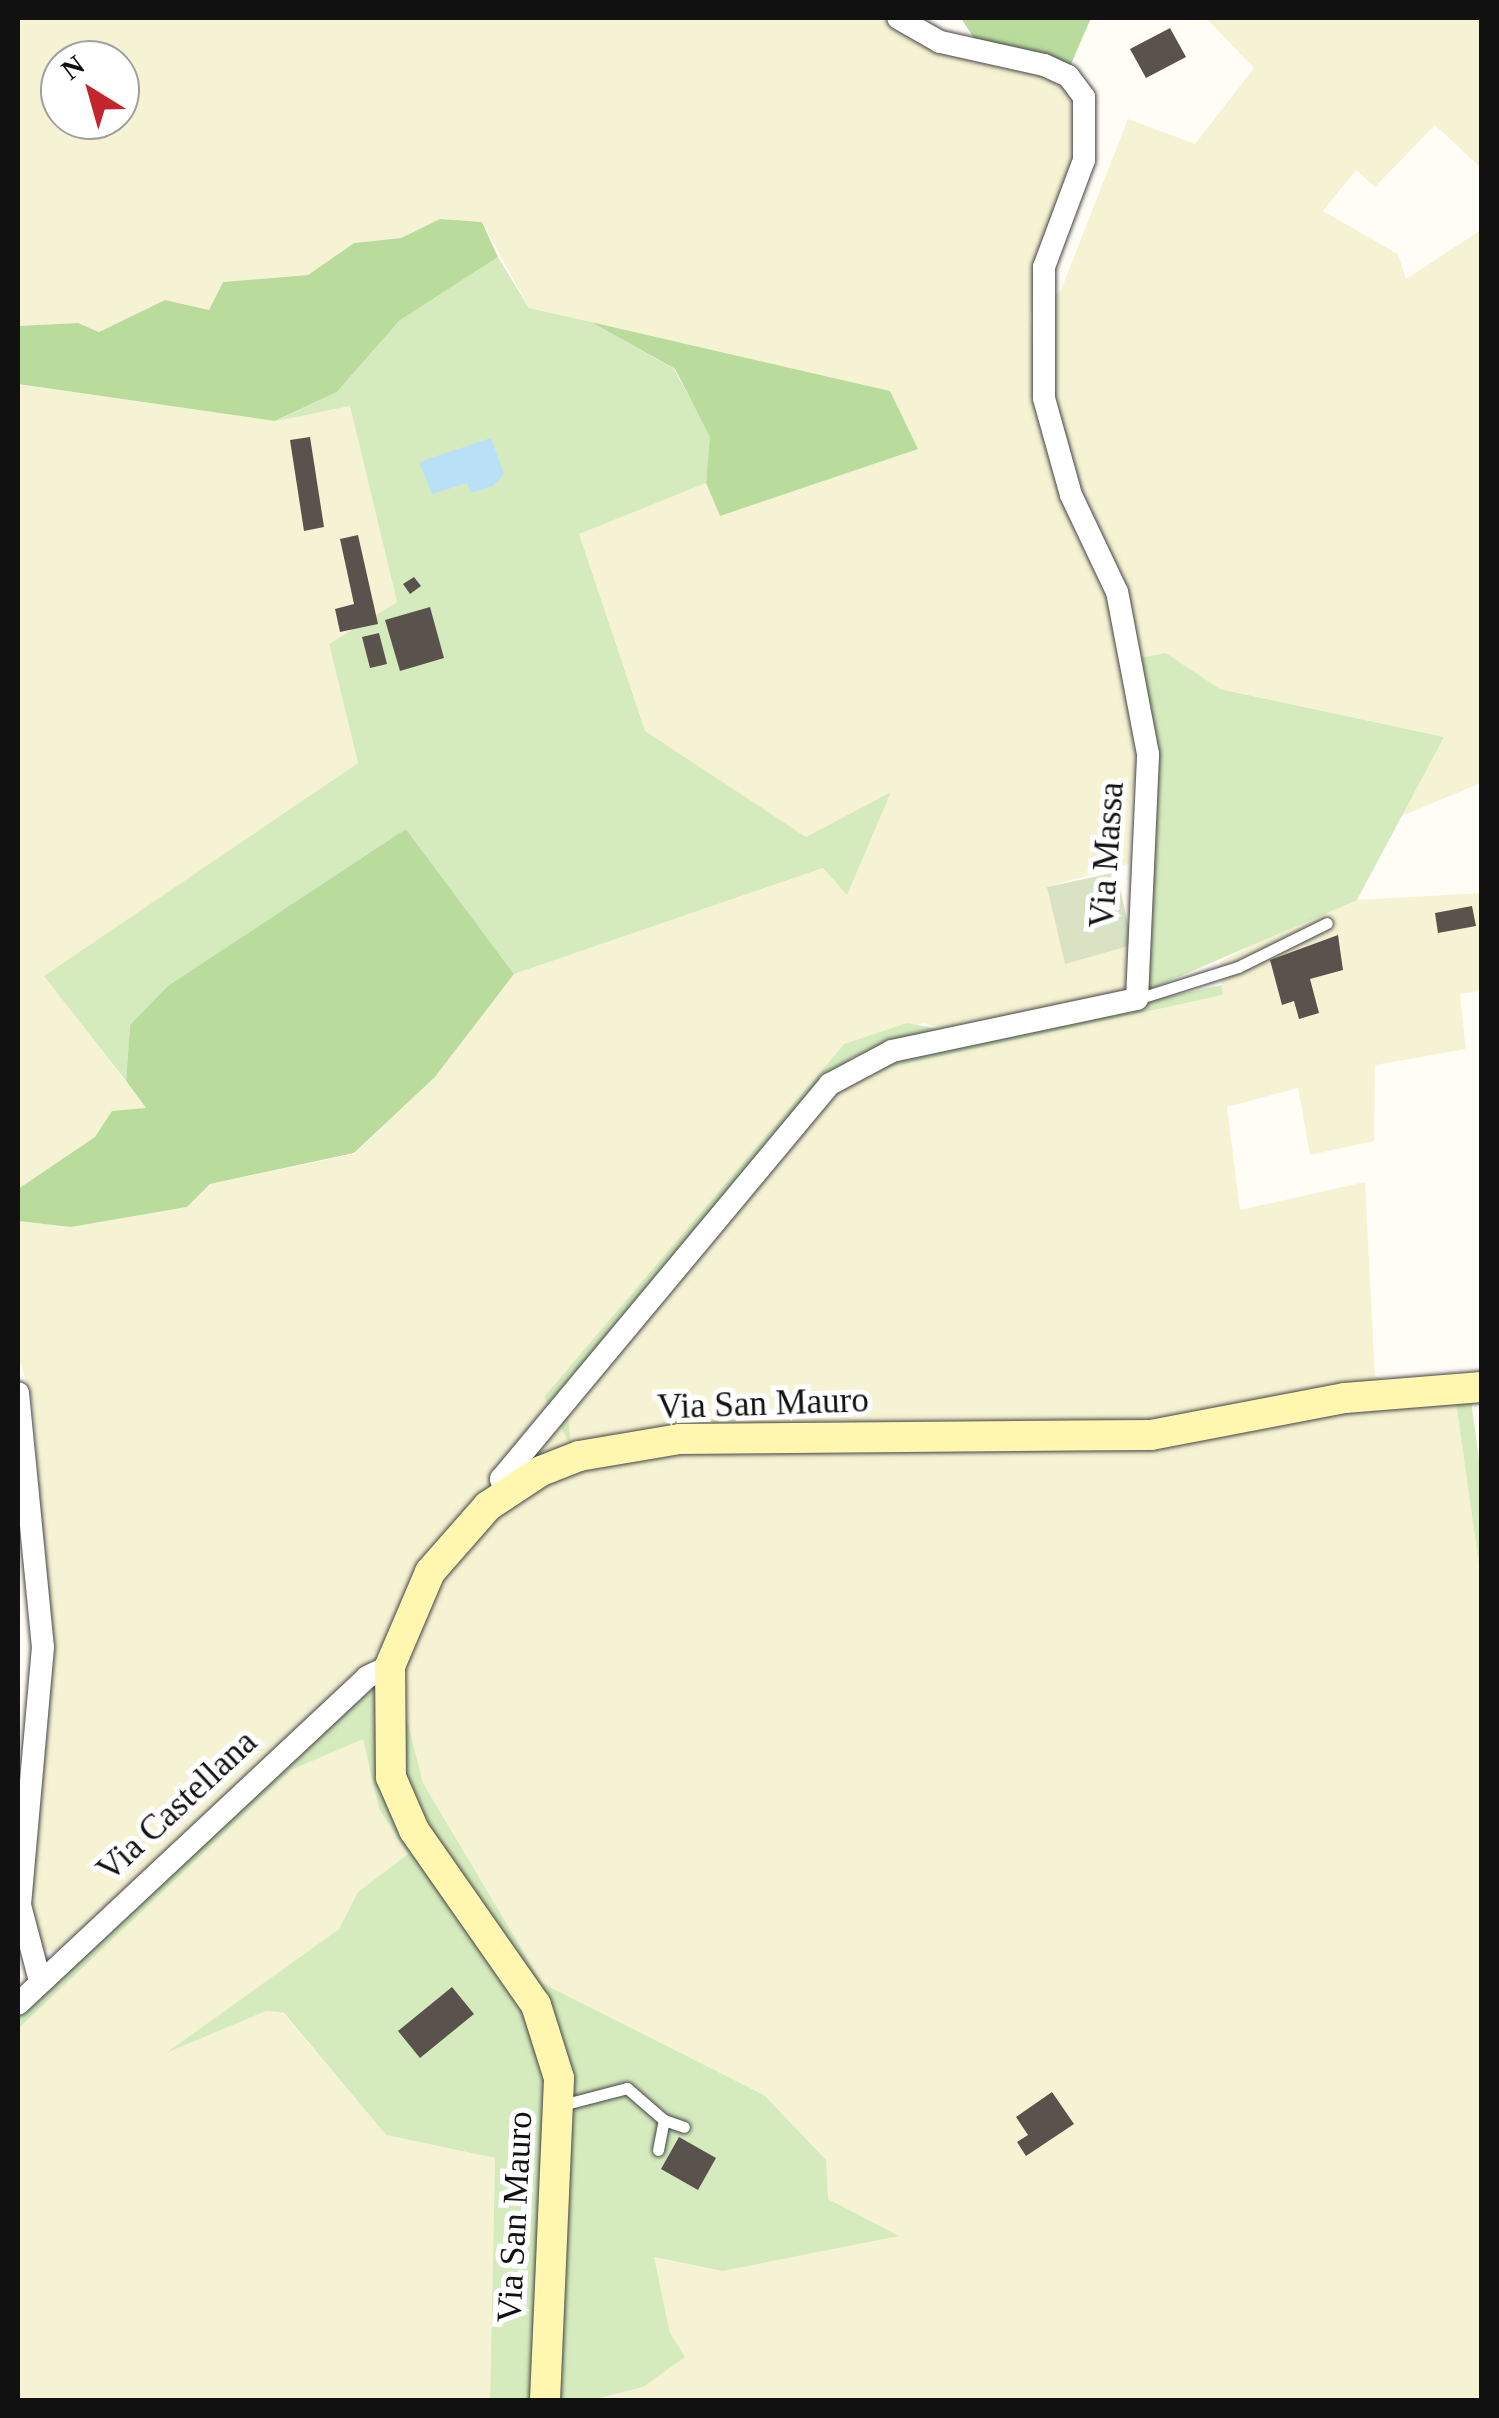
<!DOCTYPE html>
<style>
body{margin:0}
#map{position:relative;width:1499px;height:2418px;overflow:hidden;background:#fffdf5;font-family:"Times New Roman",serif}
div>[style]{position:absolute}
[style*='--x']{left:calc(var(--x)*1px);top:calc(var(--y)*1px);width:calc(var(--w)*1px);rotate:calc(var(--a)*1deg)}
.farmland>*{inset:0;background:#f6f3d4}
.green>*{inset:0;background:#d5ebbd}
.forest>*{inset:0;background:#b9dc9c}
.cemetery>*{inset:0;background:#d9e3c4}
.water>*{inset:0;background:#b9e0f7}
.building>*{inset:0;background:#5a524d}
.roads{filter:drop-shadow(0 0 2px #444) drop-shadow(0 0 2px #444)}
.service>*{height:11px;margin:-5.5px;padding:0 5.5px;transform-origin:5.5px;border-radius:5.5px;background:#fff}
.minor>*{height:22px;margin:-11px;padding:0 11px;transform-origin:11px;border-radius:11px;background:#fff}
.secondary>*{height:30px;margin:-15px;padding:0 15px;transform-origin:15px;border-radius:15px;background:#fff6b0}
span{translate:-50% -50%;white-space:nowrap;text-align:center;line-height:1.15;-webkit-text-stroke:10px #fff;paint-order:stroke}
.street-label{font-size:35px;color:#111}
.frame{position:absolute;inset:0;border:20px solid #111;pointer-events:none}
.north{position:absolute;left:40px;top:40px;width:100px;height:100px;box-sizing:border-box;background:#fff;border:2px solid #a0a0a0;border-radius:50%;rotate:323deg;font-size:28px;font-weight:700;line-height:40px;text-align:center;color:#111}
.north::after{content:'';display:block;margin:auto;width:35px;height:45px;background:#c4262e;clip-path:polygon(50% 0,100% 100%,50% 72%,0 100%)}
</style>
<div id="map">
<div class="farmland">
<div style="clip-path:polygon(evenodd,18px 18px,892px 18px,1039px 72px,1066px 88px,1079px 118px,1069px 177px,1037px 251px,1030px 319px,1042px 423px,1058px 430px,1048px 303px,1061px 290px,1128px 119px,1195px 144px,1254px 68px,1206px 18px,1481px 18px,1481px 168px,1435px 125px,1375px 187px,1356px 170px,1323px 211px,1398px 254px,1406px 279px,1481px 230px,1481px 783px,1399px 817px,1443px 737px,1220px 689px,1166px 653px,1131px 797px,1129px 864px,1047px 887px,1132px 945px,1131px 992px,944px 1030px,924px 1023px,844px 1044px,544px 1398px,568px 1414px,838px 1092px,869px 1072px,1223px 995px,1220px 962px,1301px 919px,1357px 900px,1481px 893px,1481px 991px,1460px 994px,1466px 1049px,1375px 1065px,1374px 1141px,1310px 1155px,1298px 1088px,1227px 1107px,1240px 1210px,1365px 1182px,1375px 1377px,1455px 1395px,1482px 1578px,1481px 2400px,592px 2400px,643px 2387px,670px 2333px,653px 2257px,722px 2271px,828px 2199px,764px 2095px,542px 1983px,423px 1783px,384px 1642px,356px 1680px,59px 1953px,32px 1945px,26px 1910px,50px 1640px,33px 1403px,18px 1356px,18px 1221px,71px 1227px,187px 1207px,210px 1184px,354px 1154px,435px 1077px,514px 974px,823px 868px,847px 894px,890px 793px,806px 837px,644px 731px,578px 533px,706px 483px,720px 516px,917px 449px,890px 391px,529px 308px,482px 222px,440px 219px,401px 238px,354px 243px,308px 275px,223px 282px,209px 310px,165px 300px,99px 332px,78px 323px,18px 326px,18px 18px,60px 60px,120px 60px,120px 120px,60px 120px,60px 60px)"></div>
<div style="clip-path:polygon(18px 384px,275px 421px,350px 405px,397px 602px,329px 644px,358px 763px,45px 976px,146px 1108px,112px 1112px,95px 1137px,18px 1189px)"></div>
<div style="clip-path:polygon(363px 1738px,379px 1809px,408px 1854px,358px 1892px,339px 1929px,171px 2050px,266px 2011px,284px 2014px,386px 2135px,495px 2158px,490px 2400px,18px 2400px,18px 2029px,291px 1770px)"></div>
</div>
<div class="green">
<div style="clip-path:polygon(498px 257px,529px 308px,591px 322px,674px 369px,711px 437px,706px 483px,579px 534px,645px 731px,806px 837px,891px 792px,847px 895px,823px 868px,514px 974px,406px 829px,130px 1025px,126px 1081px,44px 976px,358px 763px,329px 644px,397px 602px,350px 406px,276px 421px,337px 392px,399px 321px)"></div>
<div style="clip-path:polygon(1166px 653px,1220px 689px,1444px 737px,1357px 900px,1148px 990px,1139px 658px)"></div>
<div style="clip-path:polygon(1222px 985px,1223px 995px,869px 1072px,838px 1092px,568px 1414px,571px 1446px,544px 1397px,844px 1044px,907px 1023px,944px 1030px,853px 1057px,821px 1083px,804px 1118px,874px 1060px)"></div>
<div style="clip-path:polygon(1470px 1393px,1482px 1482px,1481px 1578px,1455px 1395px)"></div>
<div style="clip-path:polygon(380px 1683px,375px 1720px,380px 1765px,510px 1982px,543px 2060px,547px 2135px,532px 2400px,490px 2400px,495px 2158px,386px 2135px,284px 2013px,266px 2011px,166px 2053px,339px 1929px,358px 1892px,408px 1854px,379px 1809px,363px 1739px,291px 1770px,18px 2029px,18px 2011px,363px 1684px)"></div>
<div style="clip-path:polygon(398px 1685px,423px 1783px,542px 1983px,764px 2095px,826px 2160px,828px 2199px,899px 2236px,722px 2271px,654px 2257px,670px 2333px,685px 2357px,643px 2387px,592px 2400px,549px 2400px,565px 2081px,416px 1819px,398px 1764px)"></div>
</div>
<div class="forest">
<div style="clip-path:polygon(961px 18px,1091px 18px,1068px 71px,977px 43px)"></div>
<div style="clip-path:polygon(440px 219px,482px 222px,498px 257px,399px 321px,337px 392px,275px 421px,18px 384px,18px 326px,78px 323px,99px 332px,165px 300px,209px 310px,223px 282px,308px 275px,354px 243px,401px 238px)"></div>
<div style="clip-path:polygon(591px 322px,890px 391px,918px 449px,720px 516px,706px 483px,710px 437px,675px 369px)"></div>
<div style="clip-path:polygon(406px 829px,514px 974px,435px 1077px,354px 1153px,210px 1184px,187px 1207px,71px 1227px,18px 1221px,18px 1189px,95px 1137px,112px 1111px,146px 1108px,126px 1081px,130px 1025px,168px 986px)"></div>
</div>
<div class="cemetery">
<div style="clip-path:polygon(1117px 872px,1132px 945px,1065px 964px,1047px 887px)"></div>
</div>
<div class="water">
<div style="clip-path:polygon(491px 438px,504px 474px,493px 486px,471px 493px,467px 483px,432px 494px,419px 462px)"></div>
</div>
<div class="building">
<div style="clip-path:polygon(1170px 28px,1186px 57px,1146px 78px,1130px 49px)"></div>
<div style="clip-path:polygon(310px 437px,324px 527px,304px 531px,290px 440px)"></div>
<div style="clip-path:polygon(358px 535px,378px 624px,340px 632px,335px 609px,354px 604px,340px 539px)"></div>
<div style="clip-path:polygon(414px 577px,421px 586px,410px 594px,403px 584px)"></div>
<div style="clip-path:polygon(430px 607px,444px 658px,400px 671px,385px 620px)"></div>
<div style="clip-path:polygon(379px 633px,387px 664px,370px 668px,362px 637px)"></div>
<div style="clip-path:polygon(1472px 906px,1476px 926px,1438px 933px,1435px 913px)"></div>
<div style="clip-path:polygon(1338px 935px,1343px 970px,1310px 979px,1319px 1013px,1299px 1019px,1294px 1001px,1282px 1005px,1270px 960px)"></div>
<div style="clip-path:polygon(452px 1987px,474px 2014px,420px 2058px,398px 2031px)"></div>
<div style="clip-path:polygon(1052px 2092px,1074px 2124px,1026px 2156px,1017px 2142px,1028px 2135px,1016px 2117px)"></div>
<div style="clip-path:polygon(679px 2137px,716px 2158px,698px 2190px,661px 2169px)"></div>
</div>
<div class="roads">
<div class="service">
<div style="--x:1137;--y:999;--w:106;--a:-17.6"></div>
<div style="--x:1238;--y:967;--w:99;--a:-26.3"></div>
<div style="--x:558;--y:2106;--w:71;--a:-14.6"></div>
<div style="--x:627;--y:2088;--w:49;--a:40.9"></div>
<div style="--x:664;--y:2120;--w:21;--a:19"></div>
<div style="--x:658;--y:2150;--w:31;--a:-79"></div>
</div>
<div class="minor">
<div style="--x:18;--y:1393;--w:255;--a:84.4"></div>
<div style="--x:43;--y:1647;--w:259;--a:95.1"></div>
<div style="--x:20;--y:1905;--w:79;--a:75.3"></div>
<div style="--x:506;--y:1494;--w:16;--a:-108"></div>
<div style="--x:501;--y:1479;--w:514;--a:-50.21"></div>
<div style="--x:830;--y:1084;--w:70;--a:-28"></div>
<div style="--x:892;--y:1051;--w:250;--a:-12"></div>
<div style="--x:1137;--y:999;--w:245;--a:-87.4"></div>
<div style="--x:1148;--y:754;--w:165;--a:-100.8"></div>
<div style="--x:1117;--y:592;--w:107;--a:-115.4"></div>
<div style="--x:1071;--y:495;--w:101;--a:-105.6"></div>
<div style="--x:1044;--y:398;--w:131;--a:-90"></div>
<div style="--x:1044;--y:267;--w:114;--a:-69.5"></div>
<div style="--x:1084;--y:160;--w:63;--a:-90"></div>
<div style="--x:1084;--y:97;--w:26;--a:-127"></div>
<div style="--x:1068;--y:76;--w:26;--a:-155"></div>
<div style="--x:1044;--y:65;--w:107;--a:-167.5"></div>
<div style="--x:940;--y:42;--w:48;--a:-150.3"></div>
<div style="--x:18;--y:2004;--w:478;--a:-43.1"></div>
<div style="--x:367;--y:1677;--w:25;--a:-26"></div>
</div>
<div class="secondary">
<div style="--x:545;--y:2400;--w:322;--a:-87.5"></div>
<div style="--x:559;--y:2078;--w:77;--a:-107.5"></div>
<div style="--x:536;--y:2005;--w:213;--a:-124.9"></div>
<div style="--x:414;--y:1830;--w:58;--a:-113.5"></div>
<div style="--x:391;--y:1777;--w:111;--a:-90.5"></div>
<div style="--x:390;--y:1666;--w:102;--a:-66.9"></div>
<div style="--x:430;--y:1572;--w:88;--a:-48.7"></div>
<div style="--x:488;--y:1506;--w:64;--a:-33.4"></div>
<div style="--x:541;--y:1471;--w:41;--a:-21.5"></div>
<div style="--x:579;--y:1456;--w:102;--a:-9.6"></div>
<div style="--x:680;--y:1439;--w:471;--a:-0.5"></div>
<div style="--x:1151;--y:1435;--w:197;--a:-10.8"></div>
<div style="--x:1345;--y:1398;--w:137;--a:-4.6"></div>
</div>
</div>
<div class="street-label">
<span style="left:1107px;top:855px;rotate:-86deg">Via Massa</span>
<span style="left:763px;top:1404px;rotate:-2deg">Via San Mauro</span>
<span style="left:177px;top:1806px;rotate:-43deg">Via Castellana</span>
<span style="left:515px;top:2217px;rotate:-87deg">Via San Mauro</span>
</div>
<div class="frame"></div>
<div class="north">N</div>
</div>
